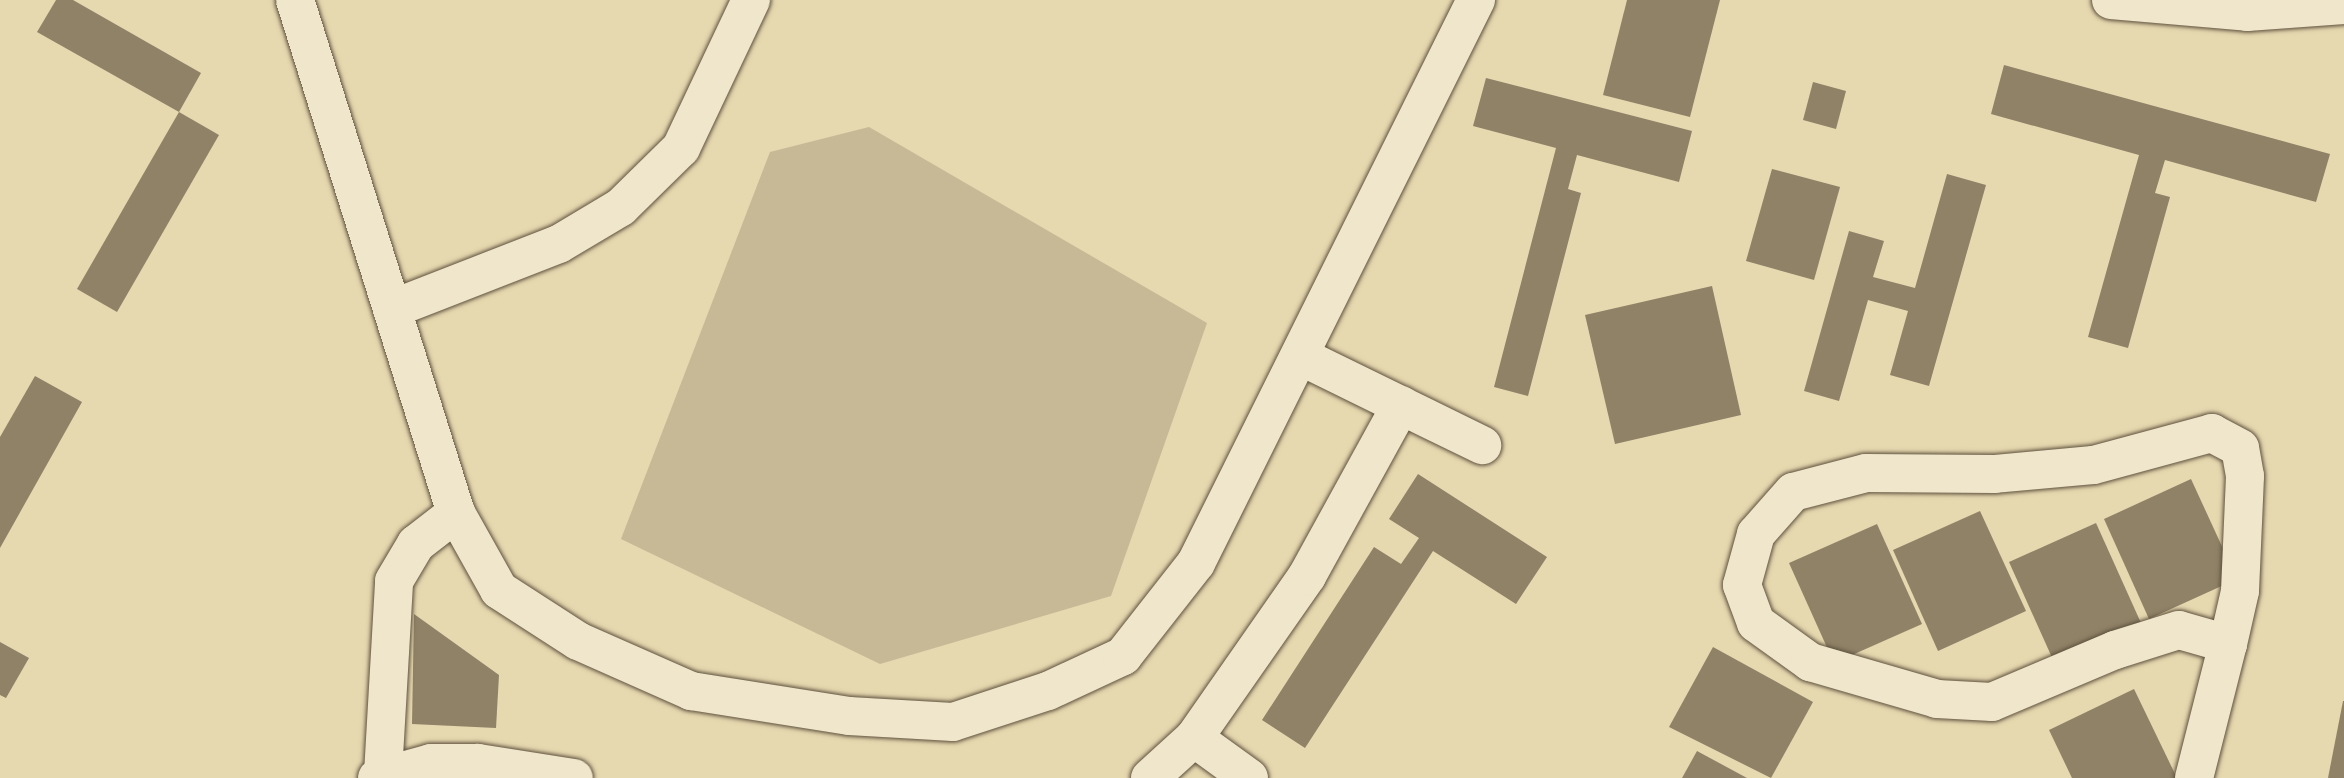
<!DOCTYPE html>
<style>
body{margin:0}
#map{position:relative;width:2344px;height:778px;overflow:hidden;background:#e6d8af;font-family:"Libre Bodoni",serif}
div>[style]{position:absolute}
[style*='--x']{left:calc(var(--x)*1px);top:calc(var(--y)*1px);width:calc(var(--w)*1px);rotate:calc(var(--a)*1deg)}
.green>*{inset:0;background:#c7b996}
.building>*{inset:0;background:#8f8267}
.roads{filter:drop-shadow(0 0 2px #5e513e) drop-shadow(0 0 2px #5e513e)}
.minor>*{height:38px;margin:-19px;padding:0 19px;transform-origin:19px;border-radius:19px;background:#efe6cb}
span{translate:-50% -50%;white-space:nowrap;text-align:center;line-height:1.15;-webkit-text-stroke:6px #efe6cb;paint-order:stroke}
</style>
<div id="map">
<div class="green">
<div style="clip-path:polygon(869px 127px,1207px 323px,1111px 596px,880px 664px,621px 539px,770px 152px)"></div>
</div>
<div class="building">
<div style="clip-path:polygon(56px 0,73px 0,201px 73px,179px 112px,37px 32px)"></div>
<div style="clip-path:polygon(1627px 0,1720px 0,1690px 117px,1603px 95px)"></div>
<div style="clip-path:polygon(2004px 65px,2330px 154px,2316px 202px,2165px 160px,2155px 193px,2170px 197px,2128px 348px,2088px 337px,2139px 155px,1991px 114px)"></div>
<div style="clip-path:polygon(1486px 78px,1692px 131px,1679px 182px,1577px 155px,1568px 189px,1581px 193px,1528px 396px,1494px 387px,1556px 148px,1473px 126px)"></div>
<div style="clip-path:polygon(1813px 82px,1846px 91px,1836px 129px,1803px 120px)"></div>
<div style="clip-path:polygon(179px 112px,219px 135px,117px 312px,77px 289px)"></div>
<div style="clip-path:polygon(1772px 169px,1840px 187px,1814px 280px,1746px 261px)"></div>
<div style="clip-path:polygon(1947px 174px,1986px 185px,1929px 386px,1890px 375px,1908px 311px,1868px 300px,1839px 401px,1804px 391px,1849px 231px,1884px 241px,1873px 277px,1915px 288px)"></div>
<div style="clip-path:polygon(1712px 286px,1741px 415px,1615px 444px,1585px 315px)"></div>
<div style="clip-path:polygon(35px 376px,82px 402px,0 548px,0 437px)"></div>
<div style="clip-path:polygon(1418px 474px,1547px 557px,1516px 604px,1433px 551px,1305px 748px,1262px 720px,1374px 547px,1401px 564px,1419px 538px,1389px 519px)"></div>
<div style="clip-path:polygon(2191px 479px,2237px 579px,2149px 619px,2104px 519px)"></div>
<div style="clip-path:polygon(1980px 511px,2026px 611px,1938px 651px,1893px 550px)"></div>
<div style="clip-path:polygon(2096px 523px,2141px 623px,2054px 662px,2009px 562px)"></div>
<div style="clip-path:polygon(1877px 524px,1922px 624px,1834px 663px,1789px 563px)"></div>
<div style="clip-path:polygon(414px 614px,499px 675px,496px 728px,412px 724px)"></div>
<div style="clip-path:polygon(0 642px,29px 658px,6px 698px,0 695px)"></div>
<div style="clip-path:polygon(1713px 647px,1813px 702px,1771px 778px,1669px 727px)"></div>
<div style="clip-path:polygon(2134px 689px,2177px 778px,2072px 778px,2049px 730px)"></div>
<div style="clip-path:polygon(2344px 701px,2344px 778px,2328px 778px,2343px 701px)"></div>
<div style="clip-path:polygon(1697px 751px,1747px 778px,1682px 778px)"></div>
</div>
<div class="roads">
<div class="minor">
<div style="--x:295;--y:0;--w:538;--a:72.58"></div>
<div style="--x:456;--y:513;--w:88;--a:60.8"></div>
<div style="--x:499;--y:590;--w:94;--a:32.8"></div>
<div style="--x:578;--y:641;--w:124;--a:23.9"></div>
<div style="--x:691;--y:691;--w:160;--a:9"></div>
<div style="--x:849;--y:716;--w:104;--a:3.3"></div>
<div style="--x:953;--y:722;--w:100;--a:-18.1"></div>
<div style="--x:1048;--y:691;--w:83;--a:-25"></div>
<div style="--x:1123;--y:656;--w:118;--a:-51.9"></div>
<div style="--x:1196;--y:563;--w:629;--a:-63.56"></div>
<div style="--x:2111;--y:0;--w:137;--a:5"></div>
<div style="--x:2247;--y:12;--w:97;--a:-4.1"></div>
<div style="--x:392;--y:309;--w:179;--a:-21.3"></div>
<div style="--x:559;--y:244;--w:72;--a:-30.8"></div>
<div style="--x:621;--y:207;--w:84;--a:-44.5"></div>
<div style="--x:681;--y:148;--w:164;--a:-64.7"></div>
<div style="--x:1300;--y:356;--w:203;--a:26.1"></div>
<div style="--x:1194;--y:738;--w:68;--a:36"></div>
<div style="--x:383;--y:774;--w:193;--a:-86.7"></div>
<div style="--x:394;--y:581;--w:43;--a:-59.3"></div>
<div style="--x:416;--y:544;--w:51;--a:-37.8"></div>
<div style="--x:377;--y:778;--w:56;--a:-15.5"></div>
<div style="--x:431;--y:763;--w:47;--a:0"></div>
<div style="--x:478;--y:763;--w:97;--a:8.9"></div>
<div style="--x:1150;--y:778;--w:59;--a:-42.3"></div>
<div style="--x:1194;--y:738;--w:198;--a:-55.1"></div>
<div style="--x:1307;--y:576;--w:195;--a:-61.2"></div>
<div style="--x:2194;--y:778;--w:138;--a:-75.8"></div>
<div style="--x:2228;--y:644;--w:54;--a:-77.2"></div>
<div style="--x:2240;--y:591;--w:115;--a:-87.5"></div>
<div style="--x:2245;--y:476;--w:28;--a:-100"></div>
<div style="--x:2240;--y:448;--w:32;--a:-152"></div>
<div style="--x:2212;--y:433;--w:123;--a:164.9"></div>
<div style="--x:2093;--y:465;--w:98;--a:174.8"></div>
<div style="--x:1995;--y:474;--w:129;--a:-179.6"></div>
<div style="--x:1866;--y:473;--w:75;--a:165.4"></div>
<div style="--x:1793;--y:492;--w:56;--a:131.4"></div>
<div style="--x:1756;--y:534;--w:53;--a:105.4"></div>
<div style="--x:1742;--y:585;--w:40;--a:69.8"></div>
<div style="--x:1756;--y:623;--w:67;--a:35.8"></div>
<div style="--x:1810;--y:662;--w:132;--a:16.2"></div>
<div style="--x:1937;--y:699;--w:55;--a:3.1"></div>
<div style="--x:1992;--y:702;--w:134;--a:-22.9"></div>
<div style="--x:2115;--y:650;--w:67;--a:-17.4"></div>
<div style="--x:2179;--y:630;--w:51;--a:15.9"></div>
</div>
</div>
</div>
